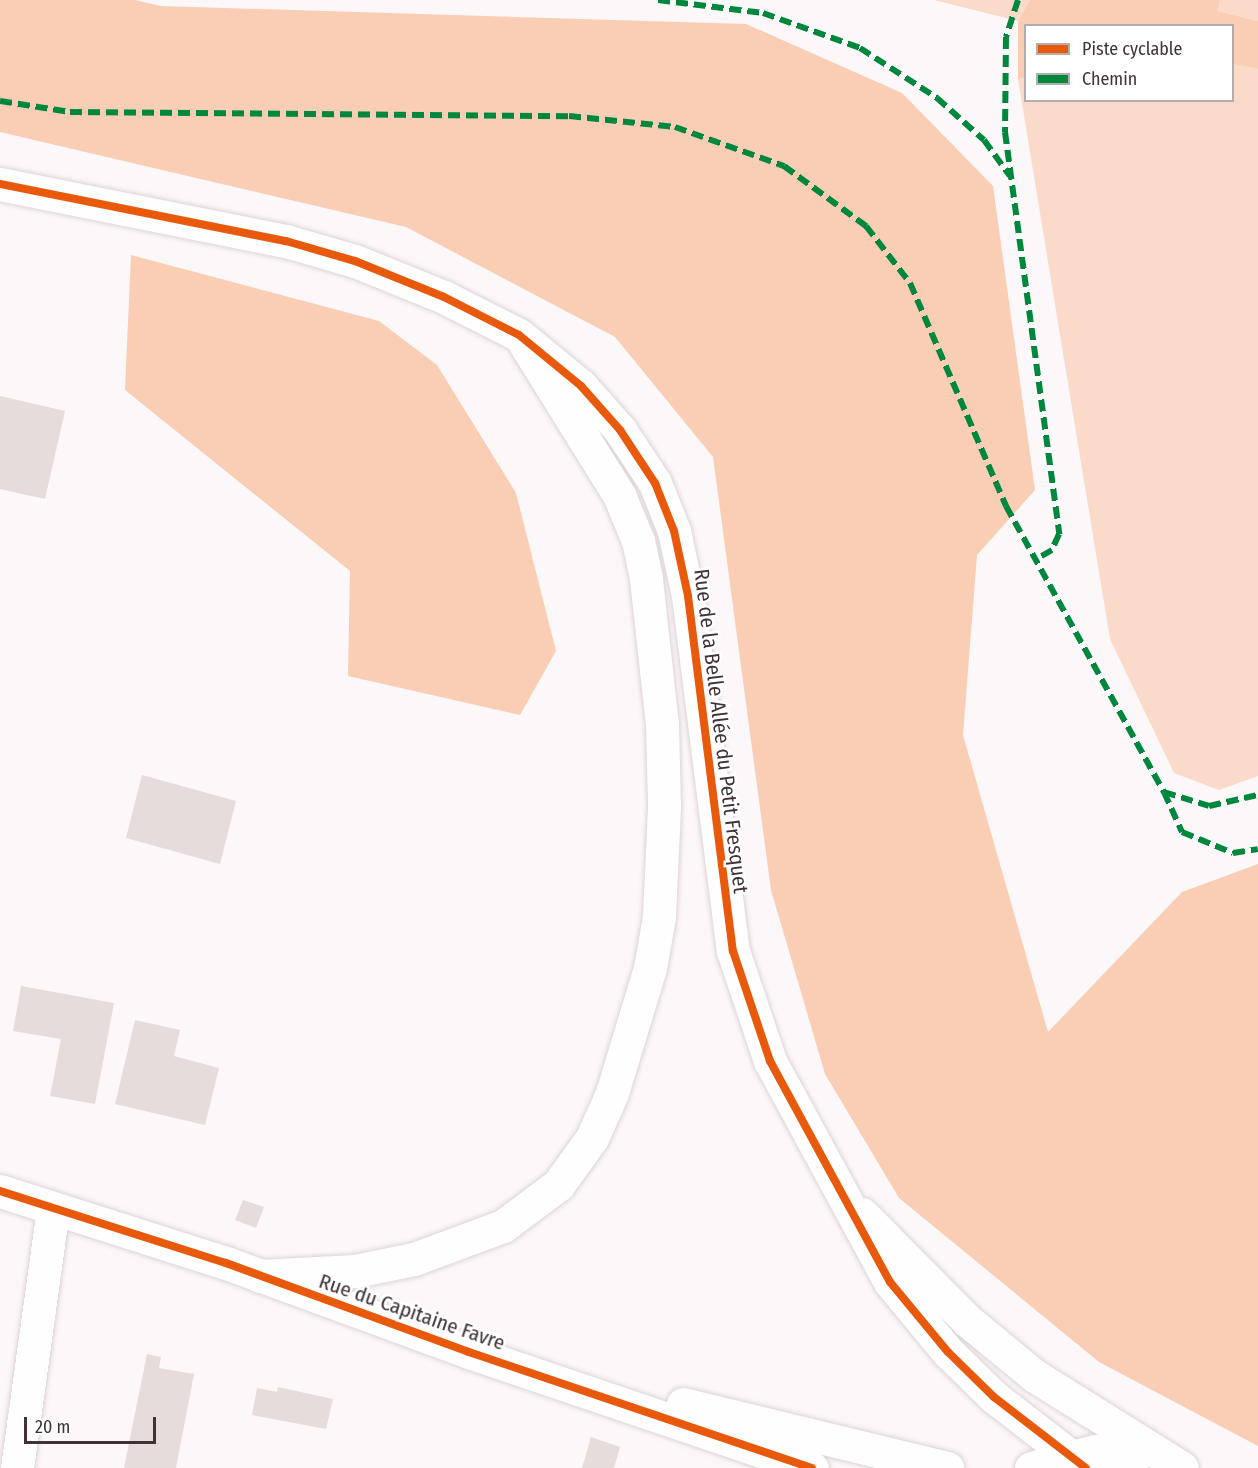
<!DOCTYPE html>
<meta charset="utf-8">
<style>
body{margin:0}
#map{position:relative;width:1258px;height:1468px;overflow:hidden;background:#fcf7f8;font-family:"Fira Sans Condensed",sans-serif}
div>[style]{position:absolute}
[style*='--x']{left:calc(var(--x)*1px);top:calc(var(--y)*1px);width:calc(var(--w)*1px);rotate:calc(var(--a)*1deg)}
.green>*{inset:0;background:#fadac8}
.forest>*{inset:0;background:#f9ceb4}
.building>*{inset:0;background:#e6dcdb}
.roads{filter:drop-shadow(0 0 2px #ddd3d5) drop-shadow(0 0 2px #ddd3d5)}
.street>*{height:33px;margin:-16.5px;padding:0 16.5px;transform-origin:16.5px;border-radius:16.5px;background:#fffefe}
.secondary>*{height:33px;margin:-16.5px;padding:0 16.5px;transform-origin:16.5px;border-radius:16.5px;background:#fffefe}
.quiet>*{height:6px;margin-top:-3px;transform-origin:0;background:repeating-linear-gradient(90deg,#00873e 0 12px,transparent 0 18px)}
.cycleway>*{height:8px;margin:-4px;padding:0 4px;transform-origin:4px;border-radius:4px;background:#e8590c}
span{translate:-50% -50%;white-space:nowrap;text-align:center;line-height:1.15;-webkit-text-stroke:5px #fff;paint-order:stroke}
.street-label{font-size:21px;color:#413236}
.legend{position:absolute;left:1024px;top:24px;width:210px;height:78px;box-sizing:border-box;background:#fff;border:2px solid #b3adaf;margin:0;padding:8px 10px;list-style:none;font-size:18px;color:#413236}
.legend li{display:flex;align-items:center;gap:12px;height:30px}
.legend b{width:30px;border:2px solid #b3adaf}
.scale{position:absolute;left:24px;top:1417px;width:132px;height:27px;box-sizing:border-box;border:3px solid #413236;border-top:0;padding-left:8px;font-size:18px;line-height:21px;white-space:nowrap;color:#413236;-webkit-text-stroke:4px #fff;paint-order:stroke}
</style>
<div id="map">
<div class="green">
<div style="clip-path:polygon(934px 0,1030px 0,1018px 21px)"></div>
<div style="clip-path:polygon(1220px 0,1258px 0,1258px 21px,1218px 11px)"></div>
<div style="clip-path:polygon(1233px 64px,1258px 69px,1258px 776px,1219px 790px,1174px 773px,1110px 639px,1018px 79px,1025px 78px,1026px 100px,1232px 100px)"></div>
</div>
<div class="forest">
<div style="clip-path:polygon(0 0,135px 0,161px 6px,746px 24px,902px 93px,993px 186px,1035px 490px,977px 555px,963px 735px,1048px 1032px,1182px 892px,1258px 864px,1258px 1446px,1099px 1362px,899px 1198px,825px 1074px,771px 890px,713px 457px,615px 337px,406px 227px,0 132px)"></div>
<div style="clip-path:polygon(1030px 0,1220px 0,1218px 11px,1258px 21px,1258px 69px,1233px 64px,1232px 26px,1026px 26px,1025px 78px,1018px 79px,1018px 21px)"></div>
<div style="clip-path:polygon(131px 255px,379px 321px,437px 365px,516px 493px,556px 651px,520px 715px,348px 676px,350px 571px,125px 390px)"></div>
</div>
<div class="building">
<div style="clip-path:polygon(0 396px,65px 411px,45px 499px,0 489px)"></div>
<div style="clip-path:polygon(142px 775px,236px 801px,220px 864px,126px 838px)"></div>
<div style="clip-path:polygon(21px 986px,114px 1003px,95px 1104px,50px 1096px,61px 1039px,13px 1031px)"></div>
<div style="clip-path:polygon(135px 1020px,180px 1030px,174px 1056px,219px 1068px,205px 1125px,115px 1104px)"></div>
<div style="clip-path:polygon(243px 1200px,264px 1207px,256px 1228px,235px 1220px)"></div>
<div style="clip-path:polygon(147px 1354px,161px 1357px,159px 1368px,194px 1374px,176px 1468px,124px 1468px)"></div>
<div style="clip-path:polygon(278px 1387px,333px 1399px,326px 1429px,252px 1415px,257px 1388px,277px 1392px)"></div>
<div style="clip-path:polygon(591px 1437px,620px 1447px,614px 1468px,582px 1468px)"></div>
</div>
<div class="roads">
<div class="street">
<div style="--x:260;--y:1276;--w:95;--a:-3"></div>
<div style="--x:355;--y:1271;--w:60;--a:-11.5"></div>
<div style="--x:414;--y:1259;--w:95;--a:-20.3"></div>
<div style="--x:503;--y:1226;--w:69;--a:-36.7"></div>
<div style="--x:558;--y:1185;--w:58;--a:-54.1"></div>
<div style="--x:592;--y:1138;--w:49;--a:-66"></div>
<div style="--x:612;--y:1093;--w:131;--a:-73.1"></div>
<div style="--x:650;--y:968;--w:52;--a:-80"></div>
<div style="--x:659;--y:917;--w:112;--a:-87.4"></div>
<div style="--x:664;--y:805;--w:81;--a:-91.4"></div>
<div style="--x:662;--y:724;--w:147;--a:-96.3"></div>
<div style="--x:646;--y:578;--w:38;--a:-102"></div>
<div style="--x:638;--y:541;--w:50;--a:-112.4"></div>
<div style="--x:619;--y:495;--w:178;--a:-121.9"></div>
<div style="--x:17;--y:1468;--w:262;--a:-82.1"></div>
</div>
<div class="secondary">
<div style="--x:0;--y:184;--w:292;--a:11.3"></div>
<div style="--x:286;--y:241;--w:72;--a:16.2"></div>
<div style="--x:355;--y:261;--w:96;--a:22"></div>
<div style="--x:444;--y:297;--w:84;--a:26.9"></div>
<div style="--x:519;--y:335;--w:80;--a:39.4"></div>
<div style="--x:581;--y:386;--w:59;--a:48.4"></div>
<div style="--x:620;--y:430;--w:64;--a:56.6"></div>
<div style="--x:655;--y:483;--w:52;--a:68.4"></div>
<div style="--x:674;--y:531;--w:66;--a:77.8"></div>
<div style="--x:688;--y:596;--w:358;--a:82.8"></div>
<div style="--x:733;--y:951;--w:116;--a:71.4"></div>
<div style="--x:770;--y:1061;--w:251;--a:61.5"></div>
<div style="--x:890;--y:1282;--w:91;--a:50.4"></div>
<div style="--x:948;--y:1352;--w:64;--a:44.4"></div>
<div style="--x:994;--y:1397;--w:116;--a:37.7"></div>
<div style="--x:0;--y:1191;--w:237;--a:17.7"></div>
<div style="--x:226;--y:1263;--w:259;--a:20.1"></div>
<div style="--x:469;--y:1352;--w:362;--a:18.7"></div>
<div style="--x:862;--y:1214;--w:151;--a:45.3"></div>
<div style="--x:968;--y:1321;--w:87;--a:39.4"></div>
<div style="--x:1035;--y:1376;--w:173;--a:32"></div>
<div style="--x:683;--y:1404;--w:272;--a:13.6"></div>
<div style="--x:1031;--y:1468;--w:66;--a:-14.9"></div>
<div style="--x:1095;--y:1451;--w:40;--a:25"></div>
</div>
</div>
<div class="quiet">
<div style="--x:658;--y:0;--w:106;--a:7.1"></div>
<div style="--x:763;--y:13;--w:103;--a:19.8"></div>
<div style="--x:860;--y:48;--w:92;--a:33"></div>
<div style="--x:937;--y:98;--w:63;--a:41.8"></div>
<div style="--x:984;--y:140;--w:44;--a:54.2"></div>
<div style="--x:1018;--y:0;--w:39;--a:108"></div>
<div style="--x:1006;--y:37;--w:95;--a:90.6"></div>
<div style="--x:1005;--y:132;--w:406;--a:82.3"></div>
<div style="--x:1059;--y:534;--w:17;--a:114"></div>
<div style="--x:1052;--y:550;--w:16;--a:150"></div>
<div style="--x:0;--y:101;--w:71;--a:8.9"></div>
<div style="--x:70;--y:112;--w:499;--a:0.5"></div>
<div style="--x:569;--y:116;--w:107;--a:5.9"></div>
<div style="--x:675;--y:127;--w:116;--a:19.7"></div>
<div style="--x:784;--y:166;--w:102;--a:36.2"></div>
<div style="--x:866;--y:226;--w:72;--a:52.3"></div>
<div style="--x:910;--y:283;--w:243;--a:66.7"></div>
<div style="--x:1006;--y:506;--w:327;--a:61.1"></div>
<div style="--x:1164;--y:792;--w:47;--a:17.3"></div>
<div style="--x:1209;--y:806;--w:50;--a:-12.7"></div>
<div style="--x:1164;--y:792;--w:44;--a:65.8"></div>
<div style="--x:1182;--y:832;--w:55;--a:22.4"></div>
<div style="--x:1233;--y:853;--w:25;--a:-9"></div>
</div>
<div class="cycleway">
<div style="--x:0;--y:184;--w:292;--a:11.3"></div>
<div style="--x:286;--y:241;--w:72;--a:16.2"></div>
<div style="--x:355;--y:261;--w:96;--a:22"></div>
<div style="--x:444;--y:297;--w:84;--a:26.9"></div>
<div style="--x:519;--y:335;--w:80;--a:39.4"></div>
<div style="--x:581;--y:386;--w:59;--a:48.4"></div>
<div style="--x:620;--y:430;--w:64;--a:56.6"></div>
<div style="--x:655;--y:483;--w:52;--a:68.4"></div>
<div style="--x:674;--y:531;--w:66;--a:77.8"></div>
<div style="--x:688;--y:596;--w:358;--a:82.8"></div>
<div style="--x:733;--y:951;--w:116;--a:71.4"></div>
<div style="--x:770;--y:1061;--w:251;--a:61.5"></div>
<div style="--x:890;--y:1282;--w:91;--a:50.4"></div>
<div style="--x:948;--y:1352;--w:64;--a:44.4"></div>
<div style="--x:994;--y:1397;--w:116;--a:37.7"></div>
<div style="--x:0;--y:1191;--w:237;--a:17.7"></div>
<div style="--x:226;--y:1263;--w:259;--a:20.1"></div>
<div style="--x:469;--y:1352;--w:362;--a:18.7"></div>
</div>
<div class="street-label">
<span style="left:721px;top:731px;rotate:83deg">Rue de la Belle Allée du Petit Fresquet</span>
<span style="left:412px;top:1312px;rotate:19deg">Rue du Capitaine Favre</span>
</div>
<ul class="legend">
<li><b style="height:8px;background:#e8590c"></b>Piste cyclable</li>
<li><b style="height:8px;background:#00873e"></b>Chemin</li>
</ul>
<div class="scale">20 m</div>
</div>
